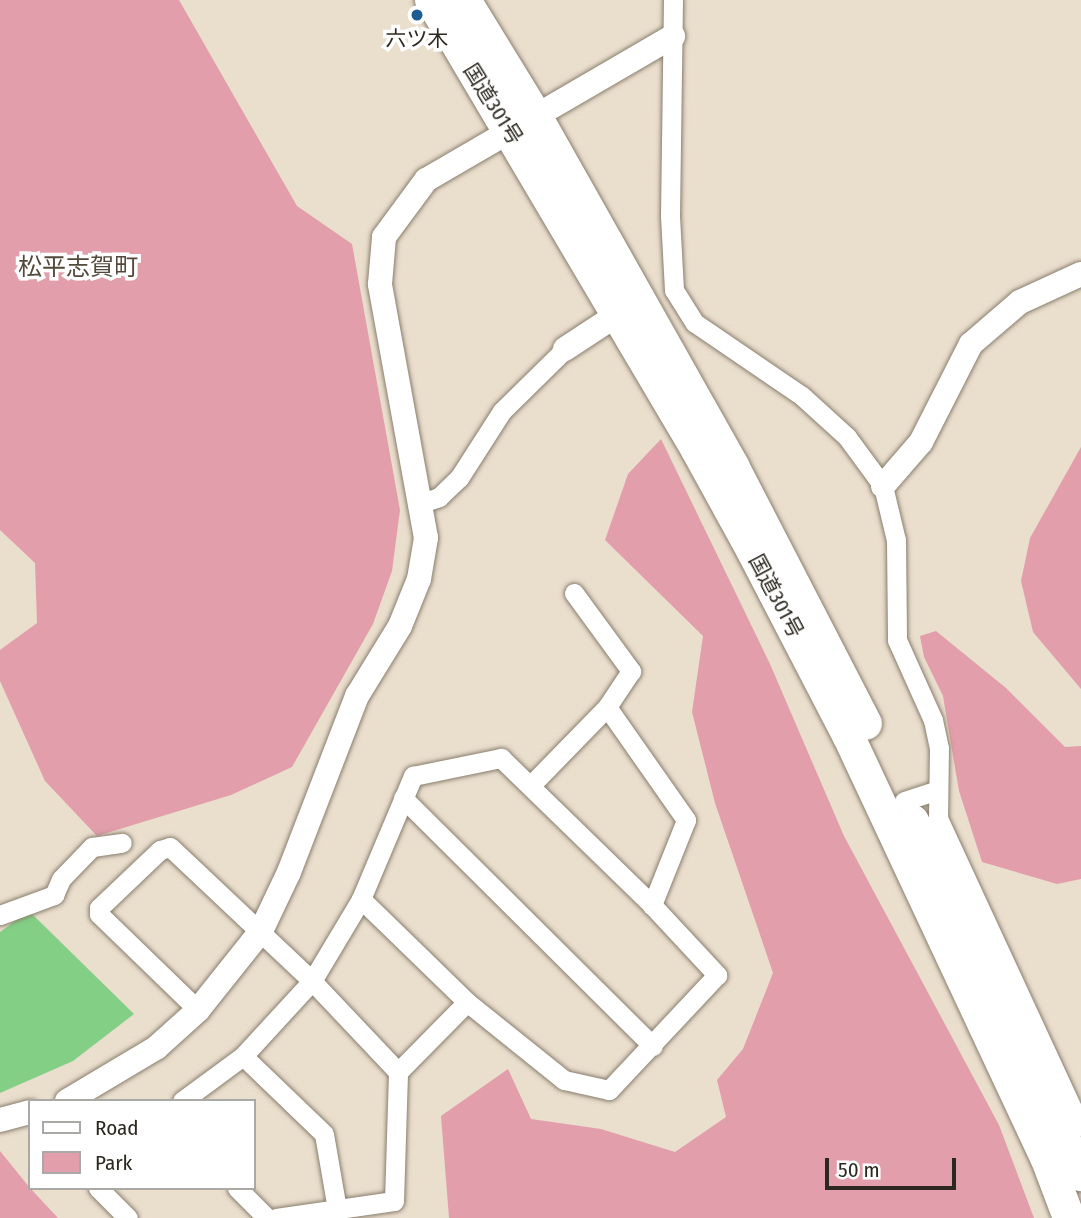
<!DOCTYPE html>
<meta charset="utf-8">
<style>
body{margin:0}
#map{position:relative;width:1081px;height:1218px;overflow:hidden;background:#eadecd;font-family:"Fira Sans Condensed","Noto Sans JP",sans-serif}
div>[style]{position:absolute}
[style*='--x']{left:calc(var(--x)*1px);top:calc(var(--y)*1px);width:calc(var(--w)*1px);rotate:calc(var(--a)*1deg)}
.green>*{inset:0;background:#e29eaa}
.water>*{inset:0;background:#83cf85}
.roads{filter:drop-shadow(0 0 2px #897e6e) drop-shadow(0 0 2px #897e6e)}
.minor>*{height:19px;margin:-9.5px;padding:0 9.5px;transform-origin:9.5px;border-radius:9.5px;background:#fff}
.tertiary>*{height:24px;margin:-12px;padding:0 12px;transform-origin:12px;border-radius:12px;background:#fff}
.trunk>*{height:32px;margin:-16px;padding:0 16px;transform-origin:16px;border-radius:16px;background:#fff}
.dots>*{width:19px;height:19px;translate:-50% -50%;box-sizing:border-box;border:4px solid #fff;border-radius:50%}
span{translate:-50% -50%;white-space:nowrap;text-align:center;line-height:1.15;-webkit-text-stroke:7px #fff;paint-order:stroke}
.poi-label{font-size:21px;color:#2c2821}
.street-label{font-size:21px;color:#2c2821}
.quarter-label{font-size:24px;color:#53493b}
.legend{position:absolute;left:28px;top:1099px;width:228px;height:91px;box-sizing:border-box;background:#fff;border:2px solid #aba9a6;margin:0;padding:9px 12px;list-style:none;font-size:21px;color:#2c2821}
.legend li{display:flex;align-items:center;gap:14px;height:35px}
.legend b{width:35px;border:2px solid #aba9a6}
.scale{position:absolute;left:825px;top:1158px;width:131px;height:32px;box-sizing:border-box;border:4px solid #2c2821;border-top:0;padding-left:9px;font-size:21px;line-height:24px;white-space:nowrap;color:#2c2821;-webkit-text-stroke:5px #fff;paint-order:stroke}
</style>
<div id="map">
<div class="green">
<div style="clip-path:polygon(0 0,179px 0,297px 206px,352px 244px,400px 510px,392px 571px,373px 624px,292px 767px,231px 795px,97px 836px,45px 781px,0 681px,0 650px,37px 623px,35px 563px,0 530px)"></div>
<div style="clip-path:polygon(661px 439px,770px 664px,844px 836px,999px 1125px,1034px 1218px,449px 1218px,441px 1116px,508px 1069px,531px 1119px,601px 1129px,675px 1152px,726px 1117px,717px 1080px,743px 1049px,773px 973px,715px 803px,692px 712px,703px 636px,605px 540px,628px 474px)"></div>
<div style="clip-path:polygon(1081px 447px,1081px 689px,1033px 632px,1021px 581px,1030px 538px)"></div>
<div style="clip-path:polygon(936px 631px,1006px 688px,1065px 747px,1081px 746px,1081px 879px,1057px 884px,982px 862px,959px 791px,943px 696px,924px 657px,920px 636px)"></div>
<div style="clip-path:polygon(0 1151px,30px 1188px,58px 1218px,0 1218px)"></div>
</div>
<div class="water">
<div style="clip-path:polygon(29px 911px,134px 1014px,73px 1061px,0 1093px,0 932px)"></div>
</div>
<div class="roads">
<div class="minor">
<div style="--x:673;--y:0;--w:216;--a:90.8"></div>
<div style="--x:670;--y:216;--w:74;--a:86.9"></div>
<div style="--x:674;--y:290;--w:39;--a:58"></div>
<div style="--x:695;--y:323;--w:130;--a:34.3"></div>
<div style="--x:802;--y:396;--w:61;--a:42.3"></div>
<div style="--x:847;--y:437;--w:61;--a:53.7"></div>
<div style="--x:883;--y:486;--w:56;--a:76.5"></div>
<div style="--x:896;--y:540;--w:100;--a:89.4"></div>
<div style="--x:897;--y:640;--w:88;--a:65.8"></div>
<div style="--x:933;--y:720;--w:29;--a:78"></div>
<div style="--x:939;--y:748;--w:70;--a:90.8"></div>
<div style="--x:938;--y:818;--w:340;--a:65.2"></div>
<div style="--x:421;--y:503;--w:19;--a:-18"></div>
<div style="--x:439;--y:497;--w:28;--a:-44"></div>
<div style="--x:459;--y:478;--w:80;--a:-57.3"></div>
<div style="--x:502;--y:411;--w:88;--a:-44.5"></div>
<div style="--x:574;--y:593;--w:97;--a:53.8"></div>
<div style="--x:631;--y:671;--w:43;--a:123.7"></div>
<div style="--x:531;--y:785;--w:109;--a:-45.7"></div>
<div style="--x:607;--y:707;--w:138;--a:55"></div>
<div style="--x:686;--y:820;--w:92;--a:111.8"></div>
<div style="--x:403;--y:798;--w:352;--a:44.8"></div>
<div style="--x:904;--y:801;--w:35;--a:-18"></div>
<div style="--x:0;--y:915;--w:58;--a:-20.3"></div>
<div style="--x:54;--y:895;--w:17;--a:-66"></div>
<div style="--x:61;--y:879;--w:45;--a:-45.9"></div>
<div style="--x:92;--y:847;--w:30;--a:-8"></div>
<div style="--x:198;--y:1010;--w:138;--a:-135.9"></div>
<div style="--x:99;--y:914;--w:6;--a:-90"></div>
<div style="--x:99;--y:908;--w:84;--a:-43.6"></div>
<div style="--x:160;--y:850;--w:10;--a:-17"></div>
<div style="--x:170;--y:847;--w:195;--a:43.3"></div>
<div style="--x:312;--y:981;--w:125;--a:46.6"></div>
<div style="--x:243;--y:1056;--w:112;--a:43.9"></div>
<div style="--x:324;--y:1134;--w:76;--a:80.2"></div>
<div style="--x:182;--y:1101;--w:76;--a:-36.4"></div>
<div style="--x:243;--y:1056;--w:102;--a:-47.4"></div>
<div style="--x:312;--y:981;--w:96;--a:-59.1"></div>
<div style="--x:361;--y:899;--w:134;--a:-67.1"></div>
<div style="--x:413;--y:776;--w:90;--a:-11.6"></div>
<div style="--x:501;--y:758;--w:211;--a:44.2"></div>
<div style="--x:652;--y:905;--w:96;--a:47.1"></div>
<div style="--x:717;--y:975;--w:158;--a:133.2"></div>
<div style="--x:609;--y:1090;--w:46;--a:-167.5"></div>
<div style="--x:564;--y:1080;--w:124;--a:-141.2"></div>
<div style="--x:467;--y:1002;--w:148;--a:-135.8"></div>
<div style="--x:98;--y:1188;--w:42;--a:45"></div>
<div style="--x:237;--y:1188;--w:42;--a:45"></div>
<div style="--x:276;--y:1218;--w:119;--a:-8.2"></div>
<div style="--x:394;--y:1201;--w:129;--a:-88.2"></div>
<div style="--x:398;--y:1072;--w:98;--a:-45.4"></div>
</div>
<div class="tertiary">
<div style="--x:565;--y:349;--w:64;--a:-33.4"></div>
<div style="--x:883;--y:486;--w:58;--a:-49.2"></div>
<div style="--x:921;--y:442;--w:110;--a:-63"></div>
<div style="--x:971;--y:344;--w:65;--a:-40.6"></div>
<div style="--x:1020;--y:302;--w:67;--a:-24.7"></div>
<div style="--x:67;--y:1101;--w:104;--a:-30.8"></div>
<div style="--x:156;--y:1048;--w:57;--a:-42.1"></div>
<div style="--x:198;--y:1010;--w:101;--a:-51.4"></div>
<div style="--x:261;--y:931;--w:65;--a:-64.6"></div>
<div style="--x:289;--y:872;--w:189;--a:-68.9"></div>
<div style="--x:357;--y:696;--w:82;--a:-58.4"></div>
<div style="--x:400;--y:626;--w:51;--a:-68"></div>
<div style="--x:419;--y:579;--w:42;--a:-80.3"></div>
<div style="--x:426;--y:538;--w:258;--a:-100.3"></div>
<div style="--x:380;--y:284;--w:47;--a:-85.1"></div>
<div style="--x:384;--y:237;--w:71;--a:-53.6"></div>
<div style="--x:426;--y:180;--w:286;--a:-30.2"></div>
<div style="--x:0;--y:1120;--w:31;--a:-15"></div>
</div>
<div class="trunk">
<div style="--x:431;--y:0;--w:523;--a:59.41"></div>
<div style="--x:697;--y:450;--w:116;--a:61.2"></div>
<div style="--x:753;--y:552;--w:206;--a:62.6"></div>
<div style="--x:848;--y:735;--w:466;--a:64.9"></div>
<div style="--x:1046;--y:1157;--w:65;--a:69.3"></div>
<div style="--x:465;--y:0;--w:136;--a:58.5"></div>
<div style="--x:536;--y:116;--w:402;--a:60.6"></div>
<div style="--x:733;--y:466;--w:290;--a:62.7"></div>
<div style="--x:913;--y:821;--w:392;--a:64.6"></div>
</div>
</div>
<div class="dots">
<div style="left:417px;top:15px;background:#1b5d92"></div>
</div>
<div class="poi-label">
<span style="left:417px;top:39px">六ツ木</span>
</div>
<div class="street-label">
<span style="left:493px;top:104px;rotate:58deg">国道301号</span>
<span style="left:776px;top:596px;rotate:62deg">国道301号</span>
</div>
<div class="quarter-label">
<span style="left:78px;top:268px">松平志賀町</span>
</div>
<ul class="legend">
<li><b style="height:9px;background:#fff"></b>Road</li>
<li><b style="height:19px;background:#e29eaa"></b>Park</li>
</ul>
<div class="scale">50 m</div>
</div>
